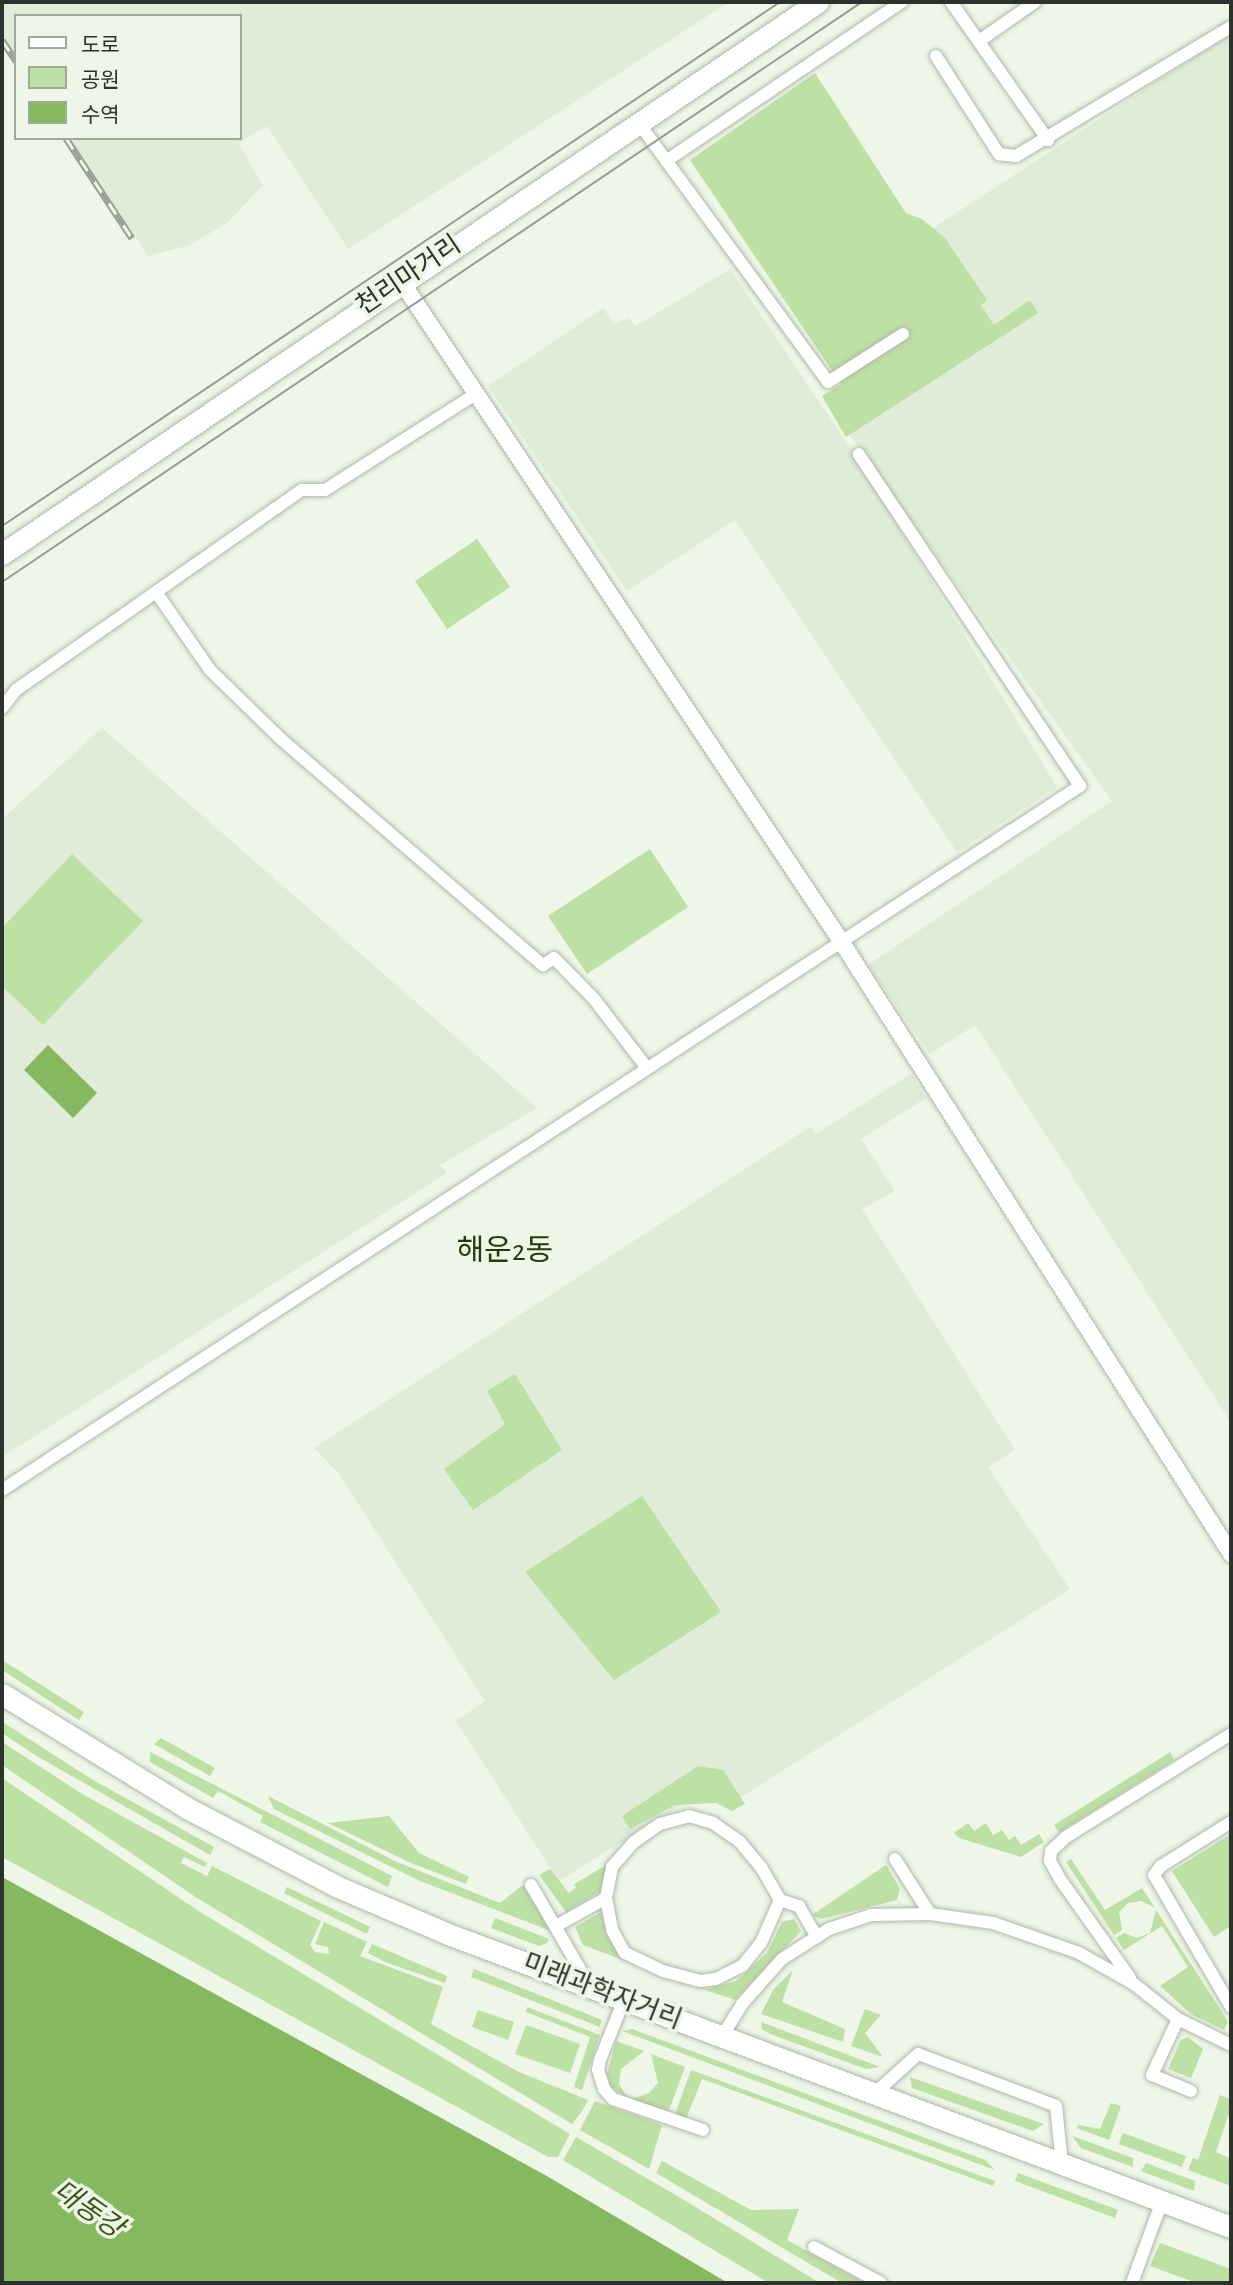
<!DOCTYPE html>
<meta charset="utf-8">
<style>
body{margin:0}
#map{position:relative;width:1233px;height:2285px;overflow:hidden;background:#edf6e7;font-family:"Alegreya Sans","Noto Sans KR",sans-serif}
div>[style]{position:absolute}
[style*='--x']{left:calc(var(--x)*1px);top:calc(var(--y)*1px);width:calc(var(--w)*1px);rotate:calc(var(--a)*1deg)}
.built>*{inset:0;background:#dfecd7}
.green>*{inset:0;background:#bde0a5}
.water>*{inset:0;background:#86b860}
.roads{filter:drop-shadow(0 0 2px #afb7aa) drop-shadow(0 0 2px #afb7aa)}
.minor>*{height:12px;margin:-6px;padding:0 6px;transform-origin:6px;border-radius:6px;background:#fff}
.tertiary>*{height:16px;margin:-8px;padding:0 8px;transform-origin:8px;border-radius:8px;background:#fff}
.primary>*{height:21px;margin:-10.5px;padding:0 10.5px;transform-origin:10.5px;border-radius:10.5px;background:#fff}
.trunk>*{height:21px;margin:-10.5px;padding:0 10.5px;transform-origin:10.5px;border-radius:10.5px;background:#fff}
.tram>*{height:2px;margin:-1px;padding:0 1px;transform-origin:1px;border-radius:1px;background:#979e93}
.rail>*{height:7px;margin-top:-3.5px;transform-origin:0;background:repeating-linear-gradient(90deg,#edf6e7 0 13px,#979e93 0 26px);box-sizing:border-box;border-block:2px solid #979e93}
span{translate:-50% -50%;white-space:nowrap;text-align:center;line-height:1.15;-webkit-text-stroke:7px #edf6e7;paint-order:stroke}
.street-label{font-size:26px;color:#2e322c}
.water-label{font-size:28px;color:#38581c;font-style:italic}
.quarter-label{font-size:30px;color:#223c0a}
.frame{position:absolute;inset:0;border:4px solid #2e322c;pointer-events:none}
.legend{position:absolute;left:14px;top:14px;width:228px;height:126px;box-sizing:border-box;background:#edf6e7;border:2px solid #a1a89c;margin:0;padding:9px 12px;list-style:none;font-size:21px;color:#2e322c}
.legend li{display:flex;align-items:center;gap:14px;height:35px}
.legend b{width:35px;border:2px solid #a1a89c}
</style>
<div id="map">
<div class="built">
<div style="clip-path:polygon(2px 2px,729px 2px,348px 249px,267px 126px,238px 143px,263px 185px,228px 222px,190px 245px,148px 256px,70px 138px,240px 138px,240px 16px,16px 16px,16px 57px,2px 37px)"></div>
<div style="clip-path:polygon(1231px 33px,1231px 1423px,975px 1025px,930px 1054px,868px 965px,1112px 801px,848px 432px,921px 236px)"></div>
<div style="clip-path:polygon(730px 269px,849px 446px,1057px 787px,957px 852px,735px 520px,627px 591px,488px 386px,603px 308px,614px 324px,628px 318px,636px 326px)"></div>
<div style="clip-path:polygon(102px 728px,537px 1108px,440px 1165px,447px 1173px,2px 1457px,2px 819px)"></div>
<div style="clip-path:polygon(911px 1074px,926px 1098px,861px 1139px,895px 1191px,862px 1209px,1015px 1450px,988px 1467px,1070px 1589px,730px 1804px,712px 1786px,559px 1881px,456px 1721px,485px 1701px,339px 1474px,314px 1448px,810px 1127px,816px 1134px)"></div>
</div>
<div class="green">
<div style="clip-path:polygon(815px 73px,906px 213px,922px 219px,945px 238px,987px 300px,981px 305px,994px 325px,1030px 300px,1038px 313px,846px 437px,822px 396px,841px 384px,690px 160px)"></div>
<div style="clip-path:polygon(477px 539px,510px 587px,447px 629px,415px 581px)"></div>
<div style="clip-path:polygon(650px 849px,688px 907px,587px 974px,548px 916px)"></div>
<div style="clip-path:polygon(72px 854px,143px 921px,43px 1025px,2px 986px,2px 928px)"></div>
<div style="clip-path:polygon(515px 1374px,562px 1450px,473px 1510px,444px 1469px,505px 1424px,487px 1391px)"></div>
<div style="clip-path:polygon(642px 1496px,721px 1612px,614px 1680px,525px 1572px)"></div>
<div style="clip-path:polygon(2px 1660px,84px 1712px,79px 1720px,2px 1670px)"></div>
<div style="clip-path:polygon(4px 1723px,93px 1780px,214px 1847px,210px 1855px,35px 1755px,2px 1733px)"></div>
<div style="clip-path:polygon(161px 1738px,215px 1768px,210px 1776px,154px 1744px)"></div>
<div style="clip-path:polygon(2px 1742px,84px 1795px,207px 1863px,205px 1867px,184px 1857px,181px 1863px,207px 1876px,212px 1866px,321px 1921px,310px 1945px,315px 1952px,329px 1954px,328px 1947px,315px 1944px,324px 1922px,367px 1942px,360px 1956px,443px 1987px,431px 2024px,519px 2072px,588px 2100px,582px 2111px,572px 2124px,197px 1898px,2px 1765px)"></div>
<div style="clip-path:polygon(150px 1752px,392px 1876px,388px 1887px,260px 1822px,263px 1816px,218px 1791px,213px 1798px,150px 1762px)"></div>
<div style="clip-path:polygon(1170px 1752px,1174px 1760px,1059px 1833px,1054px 1825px)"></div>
<div style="clip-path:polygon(698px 1766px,723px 1770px,745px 1804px,732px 1811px,716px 1803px,675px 1805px,630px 1829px,622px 1816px)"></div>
<div style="clip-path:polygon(2px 1778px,200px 1912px,570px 2134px,558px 2157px,548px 2157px,2px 1857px)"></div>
<div style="clip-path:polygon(268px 1796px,397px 1862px,500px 1903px,523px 1885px,551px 1931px,420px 1881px,274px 1809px)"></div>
<div style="clip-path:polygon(389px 1816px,419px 1853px,469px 1877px,466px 1884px,411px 1863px,328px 1823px)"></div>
<div style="clip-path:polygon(968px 1823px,974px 1831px,986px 1823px,993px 1835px,1002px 1830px,1009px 1840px,1015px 1836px,1021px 1845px,1039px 1834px,1044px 1842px,1021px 1857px,959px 1838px,954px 1833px)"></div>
<div style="clip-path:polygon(1231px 1834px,1231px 1926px,1214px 1937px,1172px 1871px)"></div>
<div style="clip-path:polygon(1071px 1859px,1105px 1910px,1142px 1888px,1155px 1908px,1141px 1901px,1128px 1903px,1119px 1912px,1122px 1930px,1114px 1935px,1066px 1862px)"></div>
<div style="clip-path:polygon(608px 1864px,602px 1890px,566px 1912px,539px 1875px,550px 1869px,569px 1893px,576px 1888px,574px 1884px)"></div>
<div style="clip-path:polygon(886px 1865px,900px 1889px,897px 1900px,821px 1919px,812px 1915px)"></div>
<div style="clip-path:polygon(287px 1887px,370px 1927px,367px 1934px,284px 1893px)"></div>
<div style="clip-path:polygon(1156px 1910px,1224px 2015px,1228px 2022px,1224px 2030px,1191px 2014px,1160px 1986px,1188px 1967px,1162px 1926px,1124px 1950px,1116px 1938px,1124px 1933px,1137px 1938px,1150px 1933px)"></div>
<div style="clip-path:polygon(601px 1912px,609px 1933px,658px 1973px,583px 1945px,575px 1927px)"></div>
<div style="clip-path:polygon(495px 1918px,549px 1939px,547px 1943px,539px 1946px,491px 1928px)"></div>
<div style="clip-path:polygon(794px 1919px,801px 1931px,735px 2000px,670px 1978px,706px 1989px,736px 1981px,767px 1953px,782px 1922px)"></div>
<div style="clip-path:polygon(372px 1944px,447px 1976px,445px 1983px,385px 1962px,368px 1953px)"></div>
<div style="clip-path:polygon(474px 1969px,602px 2020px,600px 2027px,471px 1977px)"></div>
<div style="clip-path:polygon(793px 1970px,782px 2002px,845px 2029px,843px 2042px,761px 2014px,773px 1990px)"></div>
<div style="clip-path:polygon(527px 2007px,600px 2035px,582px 2090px,574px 2087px,590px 2037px,526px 2012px)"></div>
<div style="clip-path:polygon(865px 2009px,881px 2015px,865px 2033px,883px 2057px,851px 2046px)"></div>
<div style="clip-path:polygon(478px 2010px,514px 2022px,508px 2040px,472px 2027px)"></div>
<div style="clip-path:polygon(761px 2022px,880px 2067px,866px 2069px,770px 2034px,762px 2029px)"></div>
<div style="clip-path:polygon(526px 2025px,580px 2044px,570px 2073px,515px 2054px)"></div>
<div style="clip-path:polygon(632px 2029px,985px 2160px,995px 2170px,622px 2031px)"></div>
<div style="clip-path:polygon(1188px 2037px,1203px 2049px,1191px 2078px,1168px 2069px,1181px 2040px)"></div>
<div style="clip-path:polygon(616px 2041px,644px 2051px,621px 2069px,619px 2084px,627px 2097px,611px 2087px,607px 2074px)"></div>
<div style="clip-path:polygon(651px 2054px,685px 2067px,668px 2113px,632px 2099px,649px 2093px,658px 2083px)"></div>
<div style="clip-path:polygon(691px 2070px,995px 2181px,993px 2186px,702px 2079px,685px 2121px,674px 2117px)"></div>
<div style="clip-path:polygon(910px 2077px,1044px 2124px,1033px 2131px,912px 2088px)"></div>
<div style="clip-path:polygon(1220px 2095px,1231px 2099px,1231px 2108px,1216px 2152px,1231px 2159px,1231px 2186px,1188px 2170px,1193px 2158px,1198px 2160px)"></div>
<div style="clip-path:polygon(595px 2101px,662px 2125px,649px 2169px,580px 2130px)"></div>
<div style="clip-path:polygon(1111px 2103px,1121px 2106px,1109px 2140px,1077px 2128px,1078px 2125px,1100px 2129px)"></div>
<div style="clip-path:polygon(1123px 2133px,1186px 2156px,1182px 2167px,1119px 2144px)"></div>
<div style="clip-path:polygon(1072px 2136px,1133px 2158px,1133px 2167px,1081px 2148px)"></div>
<div style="clip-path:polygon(576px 2137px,674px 2194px,820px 2283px,769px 2283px,563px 2160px)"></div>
<div style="clip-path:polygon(662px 2161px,751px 2210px,799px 2209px,787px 2240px,865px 2283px,842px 2283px,656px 2173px)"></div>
<div style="clip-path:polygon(1146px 2163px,1195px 2181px,1194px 2191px,1141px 2171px)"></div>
<div style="clip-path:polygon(1018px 2173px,1118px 2210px,1115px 2218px,1015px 2181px)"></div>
<div style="clip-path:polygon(1160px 2243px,1231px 2269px,1231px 2283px,1197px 2283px,1150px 2266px)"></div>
</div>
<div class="water">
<div style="clip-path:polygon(48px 1045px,97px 1093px,73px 1118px,24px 1070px)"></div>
<div style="clip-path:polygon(2px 1877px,545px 2175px,728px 2283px,2px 2283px)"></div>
</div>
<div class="roads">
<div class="minor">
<div style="--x:951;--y:2;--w:169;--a:54.9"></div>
<div style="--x:979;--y:41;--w:68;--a:-34.9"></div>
<div style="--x:936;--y:56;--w:117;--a:57.3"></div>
<div style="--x:999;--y:154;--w:17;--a:7"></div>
<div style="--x:1016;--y:156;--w:251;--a:-31"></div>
<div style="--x:638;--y:122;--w:322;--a:53.8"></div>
<div style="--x:828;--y:382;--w:89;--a:-32.6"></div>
<div style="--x:666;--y:161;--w:285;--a:-34"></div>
<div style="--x:156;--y:592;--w:95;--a:55.3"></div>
<div style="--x:210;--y:670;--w:100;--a:44.2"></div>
<div style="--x:282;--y:740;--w:345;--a:40.8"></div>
<div style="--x:543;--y:965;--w:13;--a:-32"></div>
<div style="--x:554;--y:958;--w:57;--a:45.7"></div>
<div style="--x:594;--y:999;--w:87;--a:52.5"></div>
<div style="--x:2;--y:708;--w:23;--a:-52"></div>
<div style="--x:16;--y:690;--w:349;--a:-35"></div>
<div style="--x:302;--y:490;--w:23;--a:0"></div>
<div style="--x:325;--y:490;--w:180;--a:-32.5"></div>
<div style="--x:2;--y:1490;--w:1288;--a:-33.15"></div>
<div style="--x:1080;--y:786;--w:399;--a:-123.7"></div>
<div style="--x:1231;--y:1822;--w:83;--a:147.8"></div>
<div style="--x:1161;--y:1866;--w:11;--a:128"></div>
<div style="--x:1154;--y:1875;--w:153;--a:59.7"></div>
<div style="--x:895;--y:1859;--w:65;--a:57.5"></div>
<div style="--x:531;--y:1885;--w:99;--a:59.8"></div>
<div style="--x:581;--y:1971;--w:18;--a:47"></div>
<div style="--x:606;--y:1898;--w:33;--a:79"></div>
<div style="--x:612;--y:1930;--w:26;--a:61"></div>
<div style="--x:625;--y:1953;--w:42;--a:25.3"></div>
<div style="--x:663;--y:1971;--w:39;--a:15"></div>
<div style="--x:701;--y:1981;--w:15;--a:-8"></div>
<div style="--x:716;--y:1979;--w:30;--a:-27"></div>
<div style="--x:743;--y:1965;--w:28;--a:-51"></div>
<div style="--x:761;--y:1943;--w:47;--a:-66.2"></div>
<div style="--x:556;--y:1926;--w:57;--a:-29.2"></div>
<div style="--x:606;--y:1898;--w:32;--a:-79"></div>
<div style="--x:612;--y:1867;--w:33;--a:-49"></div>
<div style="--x:634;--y:1842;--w:32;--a:-35"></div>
<div style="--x:660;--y:1824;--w:30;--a:-15"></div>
<div style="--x:689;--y:1816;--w:25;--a:16"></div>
<div style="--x:713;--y:1823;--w:33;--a:35"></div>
<div style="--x:740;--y:1842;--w:33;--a:50"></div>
<div style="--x:761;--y:1867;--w:38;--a:60"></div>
<div style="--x:780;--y:1900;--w:20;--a:18"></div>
<div style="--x:799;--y:1906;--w:36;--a:60"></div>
<div style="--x:1130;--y:1978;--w:121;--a:-125.3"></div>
<div style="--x:1060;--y:1879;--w:21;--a:-119"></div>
<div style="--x:1050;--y:1861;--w:10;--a:-84"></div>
<div style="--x:1051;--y:1851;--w:21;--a:-43"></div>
<div style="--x:1066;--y:1837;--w:195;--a:-32"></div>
<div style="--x:624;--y:2000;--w:65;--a:111.8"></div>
<div style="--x:600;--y:2060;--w:10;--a:101"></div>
<div style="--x:598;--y:2070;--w:20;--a:72"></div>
<div style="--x:604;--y:2089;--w:13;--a:48"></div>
<div style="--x:613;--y:2099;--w:95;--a:19"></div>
<div style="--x:1178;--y:2019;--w:62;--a:114.9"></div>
<div style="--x:1152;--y:2075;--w:42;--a:22.3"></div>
<div style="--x:721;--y:2038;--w:40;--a:-58"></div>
<div style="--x:742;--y:2004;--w:60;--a:-48.4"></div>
<div style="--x:782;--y:1959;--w:56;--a:-32.6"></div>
<div style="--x:829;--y:1929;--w:44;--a:-18.4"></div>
<div style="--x:871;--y:1915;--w:59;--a:-1"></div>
<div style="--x:930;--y:1914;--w:64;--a:8.1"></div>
<div style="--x:993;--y:1923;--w:91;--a:19.2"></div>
<div style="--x:1079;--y:1953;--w:63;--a:29.4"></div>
<div style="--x:1134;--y:1984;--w:56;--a:38.5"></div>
<div style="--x:1178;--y:2019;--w:59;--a:26.1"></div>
<div style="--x:873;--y:2095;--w:61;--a:-42.3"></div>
<div style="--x:918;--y:2054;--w:147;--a:20.6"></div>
<div style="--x:1056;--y:2106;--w:59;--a:84.2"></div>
<div style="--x:814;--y:2247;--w:76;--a:28.2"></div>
<div style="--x:1132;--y:2283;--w:87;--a:-69.9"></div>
</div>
<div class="tertiary">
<div style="--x:401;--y:281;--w:793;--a:56.31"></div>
<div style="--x:841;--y:941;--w:727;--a:57.53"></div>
</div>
<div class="primary">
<div style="--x:2;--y:1694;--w:217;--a:31.6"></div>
<div style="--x:187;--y:1808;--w:170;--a:27.6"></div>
<div style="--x:338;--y:1887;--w:120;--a:23.1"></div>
<div style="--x:448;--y:1934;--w:836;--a:20.52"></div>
</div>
<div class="trunk">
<div style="--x:2;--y:554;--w:985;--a:-34.08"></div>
</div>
</div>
<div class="tram">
<div style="--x:2;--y:526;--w:938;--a:-33.96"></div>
<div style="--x:2;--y:582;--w:1037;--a:-34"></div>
</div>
<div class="rail">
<div style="--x:2;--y:40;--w:25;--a:56"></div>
<div style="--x:66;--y:138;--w:120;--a:56.6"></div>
</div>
<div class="street-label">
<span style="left:409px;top:276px;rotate:-34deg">천리마거리</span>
<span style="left:602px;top:1992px;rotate:21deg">미래과학자거리</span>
</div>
<div class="water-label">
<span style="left:88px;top:2210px;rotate:35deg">대동강</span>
</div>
<div class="quarter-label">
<span style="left:505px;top:1251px">해운2동</span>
</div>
<div class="frame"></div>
<ul class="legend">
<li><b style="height:9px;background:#fff"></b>도로</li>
<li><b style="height:19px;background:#bde0a5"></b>공원</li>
<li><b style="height:19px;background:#86b860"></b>수역</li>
</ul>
</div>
